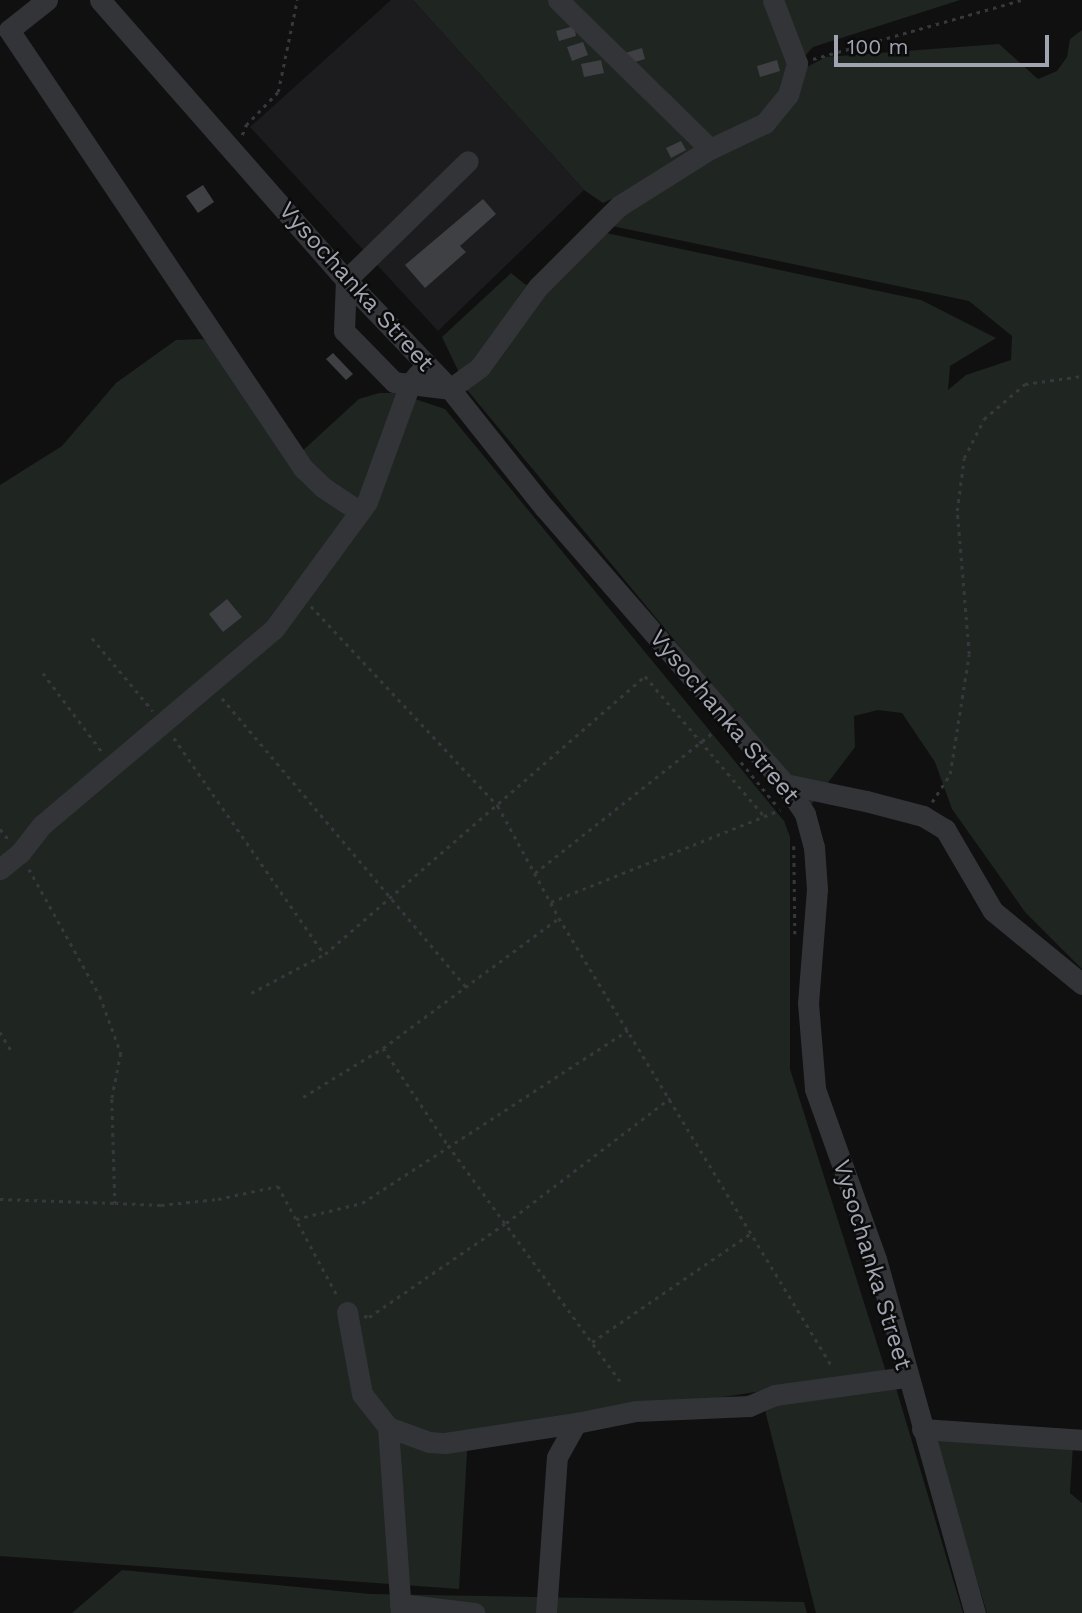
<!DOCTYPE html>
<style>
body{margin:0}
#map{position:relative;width:1082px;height:1613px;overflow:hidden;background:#101011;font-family:"Work Sans",sans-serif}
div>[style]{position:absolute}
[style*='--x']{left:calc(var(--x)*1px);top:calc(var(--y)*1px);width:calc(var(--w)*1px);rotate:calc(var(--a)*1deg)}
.built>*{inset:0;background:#1c1c1e}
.green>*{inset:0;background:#1f2520}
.building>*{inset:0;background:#3f4044}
.path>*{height:2.5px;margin-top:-1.25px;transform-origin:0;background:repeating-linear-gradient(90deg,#37383d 0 3.5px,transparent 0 8.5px)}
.minor>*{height:21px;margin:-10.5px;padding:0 10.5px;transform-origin:10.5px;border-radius:10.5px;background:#333438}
span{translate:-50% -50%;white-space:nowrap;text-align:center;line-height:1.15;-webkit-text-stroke:5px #0b0b0c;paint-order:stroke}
.street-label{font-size:24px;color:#a2a5b1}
.scale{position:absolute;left:834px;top:35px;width:215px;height:32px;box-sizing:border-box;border:4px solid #a2a5b1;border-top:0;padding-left:9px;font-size:21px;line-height:24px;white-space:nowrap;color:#a2a5b1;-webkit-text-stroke:5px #0b0b0c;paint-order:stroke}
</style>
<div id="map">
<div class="built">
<div style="clip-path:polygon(391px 0,413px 0,584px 190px,438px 331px,250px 127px)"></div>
</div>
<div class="green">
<div style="clip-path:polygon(413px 0,960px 0,813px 47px,784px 79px,826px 57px,999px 44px,1038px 79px,1057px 71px,1067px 57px,1070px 39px,1082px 30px,1082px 969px,1025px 912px,952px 809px,935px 762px,902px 713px,878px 710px,854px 716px,855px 747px,811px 805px,468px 391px,442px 337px,511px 273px,526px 285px,606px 233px,921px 300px,996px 338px,950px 366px,948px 390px,966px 375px,1011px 360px,1012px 336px,969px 301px,612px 226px,639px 197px,704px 156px,603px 203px,584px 190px)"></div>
<div style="clip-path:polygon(203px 339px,224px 358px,288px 464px,359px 399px,379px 393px,397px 393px,445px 409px,784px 821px,790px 837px,790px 1069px,886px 1372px,468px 1436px,459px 1589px,0 1556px,0 485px,62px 446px,116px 383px,176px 340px)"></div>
<div style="clip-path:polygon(896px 1388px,963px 1613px,816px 1613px,763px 1402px)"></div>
<div style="clip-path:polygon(934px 1438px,1073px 1445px,1070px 1493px,1082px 1503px,1082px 1613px,987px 1613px)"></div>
<div style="clip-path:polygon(122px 1570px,370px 1594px,804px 1602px,807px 1613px,72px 1613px)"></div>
</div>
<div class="building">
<div style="clip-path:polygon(574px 26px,576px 36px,559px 41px,556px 31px)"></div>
<div style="clip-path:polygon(583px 42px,588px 55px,572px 61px,567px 47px)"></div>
<div style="clip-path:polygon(642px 48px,645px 59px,628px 64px,625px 53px)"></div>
<div style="clip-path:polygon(601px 60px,604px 73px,584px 77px,581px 64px)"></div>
<div style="clip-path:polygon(777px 60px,780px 71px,760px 77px,757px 66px)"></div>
<div style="clip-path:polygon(681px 141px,686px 150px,671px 158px,666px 148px)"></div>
<div style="clip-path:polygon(203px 185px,214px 202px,198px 213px,186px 196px)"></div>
<div style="clip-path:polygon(483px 199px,496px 214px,460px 246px,466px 252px,425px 288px,405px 265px)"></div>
<div style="clip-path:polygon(333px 353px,353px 374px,346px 380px,326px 359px)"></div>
<div style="clip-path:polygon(227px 599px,242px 617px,223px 632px,209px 614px)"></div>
</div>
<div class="path">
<div style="--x:813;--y:59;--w:216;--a:-15.8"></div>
<div style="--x:242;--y:135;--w:11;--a:-68"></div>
<div style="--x:246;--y:125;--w:46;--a:-45.9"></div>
<div style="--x:278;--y:92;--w:94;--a:-78.3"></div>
<div style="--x:311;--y:606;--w:274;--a:46.9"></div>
<div style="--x:498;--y:806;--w:128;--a:61.4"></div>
<div style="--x:559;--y:918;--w:527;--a:58.66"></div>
<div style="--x:92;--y:638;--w:95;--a:50.1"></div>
<div style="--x:43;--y:673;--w:99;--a:53.2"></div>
<div style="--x:222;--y:698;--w:378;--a:49.8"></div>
<div style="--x:174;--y:738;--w:263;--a:55.2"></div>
<div style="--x:741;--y:762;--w:57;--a:50.7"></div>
<div style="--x:932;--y:802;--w:33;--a:-57"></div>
<div style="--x:950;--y:774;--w:121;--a:-81"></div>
<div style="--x:969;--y:654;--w:144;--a:-94.8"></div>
<div style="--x:957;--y:511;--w:53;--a:-82.5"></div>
<div style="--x:964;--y:458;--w:44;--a:-62.9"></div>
<div style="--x:984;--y:419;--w:54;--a:-40.5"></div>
<div style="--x:1025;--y:384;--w:58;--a:-8"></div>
<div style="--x:0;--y:829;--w:14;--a:51"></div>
<div style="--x:794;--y:846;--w:88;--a:89.3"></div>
<div style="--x:29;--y:869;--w:145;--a:60.8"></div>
<div style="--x:100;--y:996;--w:61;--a:69.8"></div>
<div style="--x:121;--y:1053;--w:47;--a:101.1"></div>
<div style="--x:112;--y:1099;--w:104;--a:88.3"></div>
<div style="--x:115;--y:1203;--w:46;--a:2.5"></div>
<div style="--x:161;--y:1205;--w:57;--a:-6"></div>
<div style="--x:218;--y:1199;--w:61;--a:-12.2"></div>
<div style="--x:278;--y:1186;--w:126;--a:61.6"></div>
<div style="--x:535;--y:873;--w:229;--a:-38.3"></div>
<div style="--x:551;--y:902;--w:247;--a:-21.9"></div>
<div style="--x:251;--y:993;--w:84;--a:-27.8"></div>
<div style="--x:325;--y:954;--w:424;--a:-41"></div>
<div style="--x:645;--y:676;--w:187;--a:49.6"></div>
<div style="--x:0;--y:1032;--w:21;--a:59"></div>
<div style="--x:383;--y:1048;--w:117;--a:56.2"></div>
<div style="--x:448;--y:1145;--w:292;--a:53.9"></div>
<div style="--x:303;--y:1097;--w:94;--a:-31.5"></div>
<div style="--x:383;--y:1048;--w:219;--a:-36.5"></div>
<div style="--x:0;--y:1199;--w:115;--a:2"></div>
<div style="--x:296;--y:1219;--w:68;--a:-13.6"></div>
<div style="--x:362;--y:1203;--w:317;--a:-33"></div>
<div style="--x:364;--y:1316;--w:5;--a:11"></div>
<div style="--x:369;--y:1317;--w:166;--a:-34.5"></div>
<div style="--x:506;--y:1223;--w:206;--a:-37.3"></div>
<div style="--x:592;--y:1342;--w:193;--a:-34.4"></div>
</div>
<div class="minor">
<div style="--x:47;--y:0;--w:48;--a:141.7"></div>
<div style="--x:9;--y:30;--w:528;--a:56.13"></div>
<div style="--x:303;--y:468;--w:29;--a:44"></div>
<div style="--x:324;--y:488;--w:43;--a:33.7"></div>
<div style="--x:100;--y:0;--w:373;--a:48.7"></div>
<div style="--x:346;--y:280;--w:151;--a:46.3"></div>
<div style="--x:450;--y:389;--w:151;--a:51.5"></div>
<div style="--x:544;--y:507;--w:367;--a:49"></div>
<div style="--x:785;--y:784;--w:36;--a:56"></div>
<div style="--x:805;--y:814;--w:34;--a:75"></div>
<div style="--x:814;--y:847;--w:42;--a:85.9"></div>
<div style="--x:817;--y:889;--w:114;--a:94.5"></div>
<div style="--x:808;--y:1003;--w:86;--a:85.3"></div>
<div style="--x:815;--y:1089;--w:181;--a:70.3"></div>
<div style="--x:876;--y:1259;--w:368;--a:74.4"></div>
<div style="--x:558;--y:0;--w:213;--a:44.4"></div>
<div style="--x:418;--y:374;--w:13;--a:129"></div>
<div style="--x:410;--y:384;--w:16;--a:-173"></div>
<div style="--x:394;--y:382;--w:71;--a:-134.4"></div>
<div style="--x:344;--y:331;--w:51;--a:-87.8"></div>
<div style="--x:346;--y:280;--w:170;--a:-44.3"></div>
<div style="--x:785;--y:784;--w:83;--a:11.9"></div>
<div style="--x:866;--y:801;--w:59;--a:14.7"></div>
<div style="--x:923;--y:816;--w:26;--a:31"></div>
<div style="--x:945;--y:829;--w:95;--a:59.7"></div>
<div style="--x:993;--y:911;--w:115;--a:39.4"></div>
<div style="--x:0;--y:869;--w:26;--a:-39"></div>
<div style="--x:20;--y:853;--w:36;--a:-52"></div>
<div style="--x:42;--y:825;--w:304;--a:-40.2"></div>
<div style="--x:274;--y:629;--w:157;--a:-53.8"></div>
<div style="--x:367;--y:502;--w:126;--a:-70"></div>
<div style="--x:410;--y:384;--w:40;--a:7.1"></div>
<div style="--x:450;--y:389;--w:37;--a:-36"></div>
<div style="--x:480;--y:367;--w:99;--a:-54.1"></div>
<div style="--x:538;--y:287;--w:115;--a:-45"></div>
<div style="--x:619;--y:206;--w:107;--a:-32.1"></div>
<div style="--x:710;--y:149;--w:61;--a:-25.3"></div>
<div style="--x:765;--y:123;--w:36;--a:-51"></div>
<div style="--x:788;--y:95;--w:33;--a:-74"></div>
<div style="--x:797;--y:63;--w:67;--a:-110.9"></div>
<div style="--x:347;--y:1312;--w:83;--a:79.6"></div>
<div style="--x:362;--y:1394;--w:42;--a:51.8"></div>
<div style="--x:388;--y:1427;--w:186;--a:86"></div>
<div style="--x:388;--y:1427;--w:44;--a:20.1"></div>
<div style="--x:429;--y:1442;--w:16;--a:4"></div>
<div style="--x:445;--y:1443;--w:133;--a:-8.7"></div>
<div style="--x:576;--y:1423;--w:61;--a:-11.3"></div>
<div style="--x:636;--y:1411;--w:113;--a:-2.5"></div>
<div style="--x:749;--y:1406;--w:28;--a:-23"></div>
<div style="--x:775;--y:1395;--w:133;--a:-7.8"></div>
<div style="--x:922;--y:1429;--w:160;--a:3.9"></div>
<div style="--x:400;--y:1604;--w:75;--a:6.9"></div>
<div style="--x:546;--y:1613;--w:156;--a:-86"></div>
<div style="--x:557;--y:1457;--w:39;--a:-61"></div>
</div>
<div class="street-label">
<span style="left:356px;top:287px;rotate:48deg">Vysochanka Street</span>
<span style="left:724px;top:717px;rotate:50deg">Vysochanka Street</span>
<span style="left:872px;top:1265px;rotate:73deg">Vysochanka Street</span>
</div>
<div class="scale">100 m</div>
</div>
